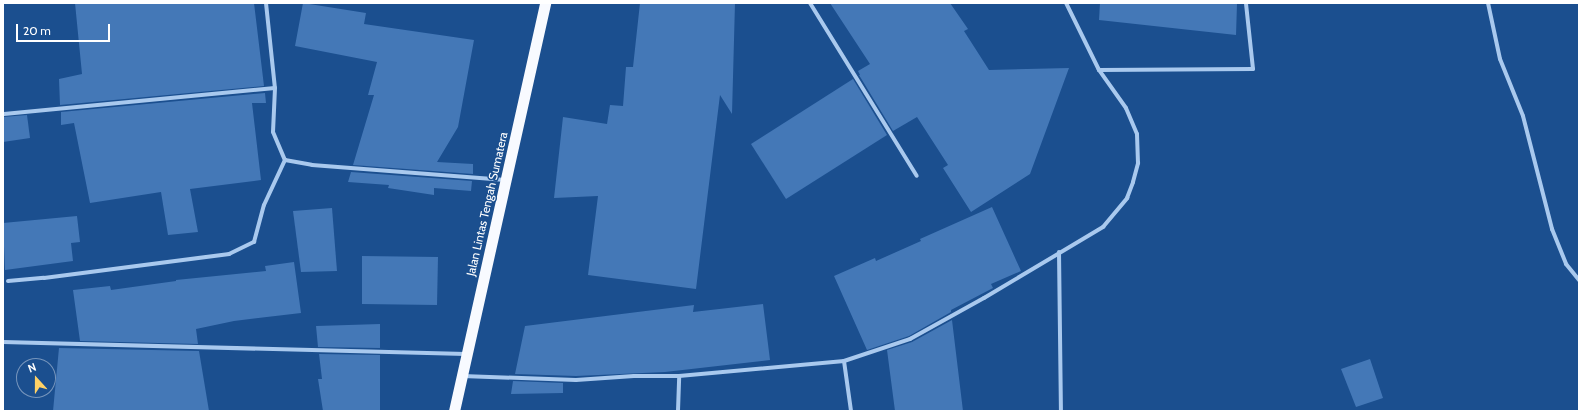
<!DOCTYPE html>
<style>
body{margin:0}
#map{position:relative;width:1582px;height:414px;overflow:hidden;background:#1b4f8f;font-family:Cabin,sans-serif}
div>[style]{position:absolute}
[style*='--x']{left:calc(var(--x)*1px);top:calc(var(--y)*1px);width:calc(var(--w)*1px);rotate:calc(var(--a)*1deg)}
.building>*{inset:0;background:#4478b7}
.minor>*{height:4px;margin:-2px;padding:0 2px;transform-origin:2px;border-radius:2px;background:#a9c9ee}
.trunk>*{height:11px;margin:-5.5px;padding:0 5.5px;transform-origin:5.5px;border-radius:5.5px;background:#f8faff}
span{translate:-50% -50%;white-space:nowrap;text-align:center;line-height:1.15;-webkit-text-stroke:3px #1b4f8f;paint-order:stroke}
.street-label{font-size:12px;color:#fff}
.frame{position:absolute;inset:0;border:4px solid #fff;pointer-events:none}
.north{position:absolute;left:16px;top:358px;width:40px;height:40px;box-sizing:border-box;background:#1b4f8f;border:1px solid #7695bc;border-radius:50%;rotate:339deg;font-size:11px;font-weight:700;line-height:16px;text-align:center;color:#fff}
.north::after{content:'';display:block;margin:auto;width:14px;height:18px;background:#ffd166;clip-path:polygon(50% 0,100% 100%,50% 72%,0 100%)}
.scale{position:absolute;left:16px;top:24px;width:94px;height:18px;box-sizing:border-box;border:2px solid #fff;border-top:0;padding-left:5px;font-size:12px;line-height:14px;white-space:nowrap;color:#fff;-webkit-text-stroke:3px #1b4f8f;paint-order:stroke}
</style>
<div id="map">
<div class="building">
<div style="clip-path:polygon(75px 3px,254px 3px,264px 86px,60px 105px,59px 79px,82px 74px)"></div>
<div style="clip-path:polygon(303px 3px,366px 13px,364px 24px,474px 40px,458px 127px,437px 162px,473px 164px,473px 174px,353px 165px,374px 95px,368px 95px,377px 62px,295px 46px)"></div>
<div style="clip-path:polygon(640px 3px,735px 3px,732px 114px,720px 95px,696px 289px,588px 275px,598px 196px,554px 198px,563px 117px,607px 124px,610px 105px,623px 106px,626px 67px,633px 67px)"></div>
<div style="clip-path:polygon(830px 3px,950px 3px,968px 29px,964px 31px,989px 70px,1069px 68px,1030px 174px,971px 212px,943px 168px,948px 165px,917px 117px,893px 131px,859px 75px,860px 75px,858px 71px,870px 64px)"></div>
<div style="clip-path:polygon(1100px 3px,1237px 3px,1236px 35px,1099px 20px)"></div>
<div style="clip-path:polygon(853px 79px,887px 135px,786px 199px,751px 144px)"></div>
<div style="clip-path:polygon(265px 93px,266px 103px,252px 103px,261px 180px,190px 189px,198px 232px,168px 235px,161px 192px,90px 203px,74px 123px,61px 125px,61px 112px)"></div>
<div style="clip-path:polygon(27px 115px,30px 138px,3px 142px,3px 117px)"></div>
<div style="clip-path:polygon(351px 172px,472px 181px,471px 191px,434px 188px,434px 195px,388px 188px,389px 185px,348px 182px)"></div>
<div style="clip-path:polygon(992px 207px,1021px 271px,991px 284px,993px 288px,951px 310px,951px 312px,909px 336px,867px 350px,834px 276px,875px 258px,876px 261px,921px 241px,920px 239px)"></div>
<div style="clip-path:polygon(332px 208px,337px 271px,301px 272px,293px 211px)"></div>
<div style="clip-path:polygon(77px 216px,80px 242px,71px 243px,73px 261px,5px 270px,3px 223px)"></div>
<div style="clip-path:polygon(362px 256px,438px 257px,437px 305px,362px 304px)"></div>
<div style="clip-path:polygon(294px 262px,301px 313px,234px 321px,196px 329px,198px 344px,80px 341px,73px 290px,110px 286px,111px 290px,176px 281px,176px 280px,266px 271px,265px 266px)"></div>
<div style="clip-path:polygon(763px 304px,770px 360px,665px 372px,576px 376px,515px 374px,525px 326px,694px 305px,693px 312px)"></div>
<div style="clip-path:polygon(952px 320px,963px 411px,895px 411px,887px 350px,912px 342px)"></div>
<div style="clip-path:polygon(380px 324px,380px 348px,318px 347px,316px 326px)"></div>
<div style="clip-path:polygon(59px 348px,199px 351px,209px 411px,53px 411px)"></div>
<div style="clip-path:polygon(319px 354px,380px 355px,380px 411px,323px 411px,318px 379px,322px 379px)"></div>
<div style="clip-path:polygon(1370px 359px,1383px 398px,1356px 407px,1341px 369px)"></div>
<div style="clip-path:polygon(513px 381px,563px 383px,563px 393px,511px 394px)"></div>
</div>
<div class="minor">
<div style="--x:266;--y:3;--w:85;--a:84"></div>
<div style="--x:275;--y:88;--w:44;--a:92.6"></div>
<div style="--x:273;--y:132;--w:30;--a:67"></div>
<div style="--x:285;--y:160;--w:27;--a:10"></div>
<div style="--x:312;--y:165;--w:194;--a:4.4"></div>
<div style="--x:810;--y:3;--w:203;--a:58.3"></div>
<div style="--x:1488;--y:3;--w:57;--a:77.9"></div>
<div style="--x:1500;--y:59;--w:61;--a:68"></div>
<div style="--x:1523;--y:116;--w:117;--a:75.6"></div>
<div style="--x:1552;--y:229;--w:38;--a:68"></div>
<div style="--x:1566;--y:264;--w:21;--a:51"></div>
<div style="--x:1099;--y:70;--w:154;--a:-0.4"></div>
<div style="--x:1253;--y:69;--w:66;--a:-96.1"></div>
<div style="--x:4;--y:114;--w:272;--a:-5.5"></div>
<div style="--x:1059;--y:252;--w:159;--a:89.3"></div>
<div style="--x:8;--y:281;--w:36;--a:-5"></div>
<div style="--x:44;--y:278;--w:187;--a:-7.4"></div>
<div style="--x:229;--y:254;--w:28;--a:-26"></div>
<div style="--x:254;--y:242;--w:38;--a:-75"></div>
<div style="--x:264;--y:205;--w:50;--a:-65"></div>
<div style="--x:3;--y:342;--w:463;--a:1.5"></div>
<div style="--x:844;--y:361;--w:70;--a:-18.4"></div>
<div style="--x:910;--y:339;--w:85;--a:-29"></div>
<div style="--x:984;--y:298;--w:139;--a:-30.8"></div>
<div style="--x:1103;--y:227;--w:38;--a:-50"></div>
<div style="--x:1127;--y:198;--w:17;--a:-69"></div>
<div style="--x:1133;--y:182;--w:20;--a:-75"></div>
<div style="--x:1138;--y:163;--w:29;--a:-92"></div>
<div style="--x:1137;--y:134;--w:28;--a:-113"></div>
<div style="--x:1126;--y:108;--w:47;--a:-125.4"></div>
<div style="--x:1099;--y:70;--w:75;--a:-116.2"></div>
<div style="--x:462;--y:376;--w:114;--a:2"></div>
<div style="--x:576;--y:380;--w:58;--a:-3.9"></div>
<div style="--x:634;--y:376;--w:45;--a:0"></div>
<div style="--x:679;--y:376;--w:166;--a:-5.2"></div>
<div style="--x:844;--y:361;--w:50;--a:82"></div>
<div style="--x:678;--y:411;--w:35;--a:-88"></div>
</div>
<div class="trunk">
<div style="--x:454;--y:411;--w:418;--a:-77.4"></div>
</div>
<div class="street-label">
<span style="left:487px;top:204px;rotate:-77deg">Jalan Lintas Tengah Sumatera</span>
</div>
<div class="frame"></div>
<div class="north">N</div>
<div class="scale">20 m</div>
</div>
